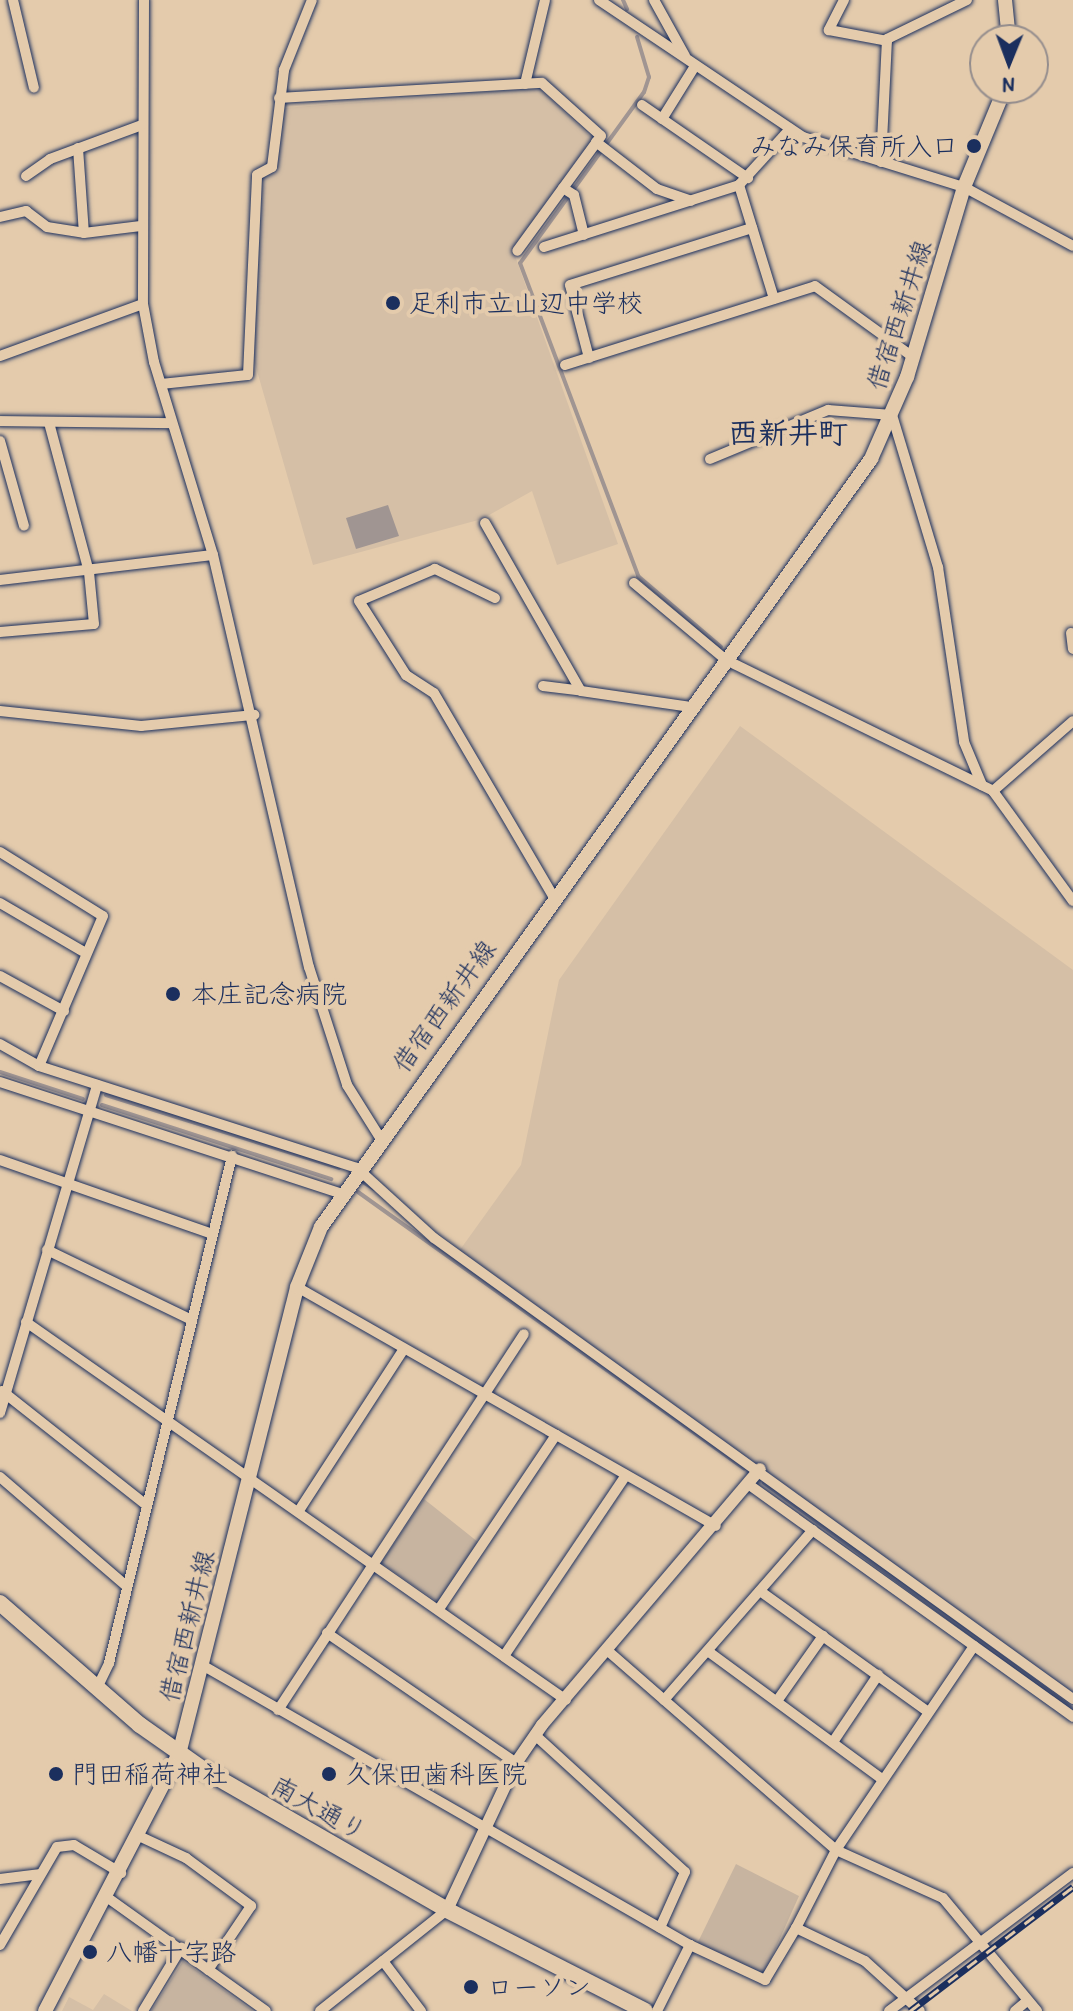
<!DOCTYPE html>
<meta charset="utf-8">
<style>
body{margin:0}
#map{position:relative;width:1073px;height:2011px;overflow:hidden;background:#e4cbac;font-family:"Patrick Hand","Klee One",sans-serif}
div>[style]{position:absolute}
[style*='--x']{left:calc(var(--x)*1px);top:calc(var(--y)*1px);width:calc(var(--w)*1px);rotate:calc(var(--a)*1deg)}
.built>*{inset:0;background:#d5bfa6}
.green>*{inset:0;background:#c7b4a0}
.water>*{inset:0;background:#a09592}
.stream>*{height:4px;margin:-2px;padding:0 2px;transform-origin:2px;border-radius:2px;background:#a09592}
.roads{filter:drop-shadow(0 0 2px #1b2f5e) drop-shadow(0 0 2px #1b2f5e)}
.minor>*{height:10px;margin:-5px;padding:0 5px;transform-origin:5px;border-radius:5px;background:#e4cbac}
.tertiary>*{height:12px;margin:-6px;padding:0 6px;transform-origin:6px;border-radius:6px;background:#e4cbac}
.secondary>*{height:14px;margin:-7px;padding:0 7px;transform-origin:7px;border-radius:7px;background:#e4cbac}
.primary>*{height:16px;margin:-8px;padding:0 8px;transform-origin:8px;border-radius:8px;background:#e4cbac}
.rail>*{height:7px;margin-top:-3.5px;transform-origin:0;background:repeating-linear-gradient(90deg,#e4cbac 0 12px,#1b2f5e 0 24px);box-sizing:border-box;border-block:2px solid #1b2f5e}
.dots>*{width:22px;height:22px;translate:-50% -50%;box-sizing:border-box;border:4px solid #e4cbac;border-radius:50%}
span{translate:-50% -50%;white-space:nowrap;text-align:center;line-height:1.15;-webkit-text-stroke:8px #e4cbac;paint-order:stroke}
.poi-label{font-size:26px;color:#1b2f5e}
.right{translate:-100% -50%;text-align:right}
.left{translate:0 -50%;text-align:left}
.street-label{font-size:26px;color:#1b2f5e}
.quarter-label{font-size:30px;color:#1b2f5e;font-weight:700}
.north{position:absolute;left:969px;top:24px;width:80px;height:80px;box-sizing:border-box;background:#e4cbac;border:2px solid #948d8d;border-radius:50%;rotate:181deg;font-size:22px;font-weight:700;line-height:32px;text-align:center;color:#1b2f5e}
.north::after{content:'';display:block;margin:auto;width:28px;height:36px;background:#1b2f5e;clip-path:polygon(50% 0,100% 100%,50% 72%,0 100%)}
</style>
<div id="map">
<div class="built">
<div style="clip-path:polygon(539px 88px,594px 140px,513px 250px,618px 544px,557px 565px,532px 491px,482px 519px,313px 565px,253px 357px,260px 177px,276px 170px,284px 108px)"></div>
<div style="clip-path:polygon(740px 726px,1073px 970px,1073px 1699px,457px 1254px,521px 1165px,559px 980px)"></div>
<div style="clip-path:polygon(104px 1994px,132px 2011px,62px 2011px,69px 1997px,93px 2010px)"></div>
</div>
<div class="green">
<div style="clip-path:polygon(424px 1499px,478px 1542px,438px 1602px,381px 1563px)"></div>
<div style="clip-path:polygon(736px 1864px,799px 1896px,764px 1974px,697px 1944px)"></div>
<div style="clip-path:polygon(183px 1961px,253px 2011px,151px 2011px)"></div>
</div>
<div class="water">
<div style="clip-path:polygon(388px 505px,399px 536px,356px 549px,346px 518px)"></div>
</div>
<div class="stream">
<div style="--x:623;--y:0;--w:10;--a:66"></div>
<div style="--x:637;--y:37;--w:42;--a:73.3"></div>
<div style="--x:649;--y:77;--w:16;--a:108"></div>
<div style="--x:644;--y:92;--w:211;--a:125.9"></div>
<div style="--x:520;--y:263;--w:335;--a:69.3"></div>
<div style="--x:638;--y:576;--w:109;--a:40.5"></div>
<div style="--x:0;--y:1072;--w:87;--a:18"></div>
<div style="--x:106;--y:1095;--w:244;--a:17.4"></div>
<div style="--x:102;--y:1105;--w:241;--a:17.9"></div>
<div style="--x:363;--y:1182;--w:13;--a:32"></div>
<div style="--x:358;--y:1192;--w:475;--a:35.6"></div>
<div style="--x:764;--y:1483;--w:383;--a:36.2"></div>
</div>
<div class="roads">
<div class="minor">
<div style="--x:13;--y:0;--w:90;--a:76.6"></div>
<div style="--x:144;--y:0;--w:304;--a:90.2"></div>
<div style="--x:143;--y:304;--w:59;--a:79.3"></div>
<div style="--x:154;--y:362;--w:202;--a:73"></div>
<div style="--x:213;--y:555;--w:423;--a:76.9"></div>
<div style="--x:309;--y:967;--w:124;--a:72.1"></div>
<div style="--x:347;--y:1085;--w:60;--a:57.9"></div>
<div style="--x:599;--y:0;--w:246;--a:33.9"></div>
<div style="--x:803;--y:137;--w:169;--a:17.3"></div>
<div style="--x:964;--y:187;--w:124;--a:28.4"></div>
<div style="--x:654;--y:0;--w:64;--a:61"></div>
<div style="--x:844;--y:0;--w:34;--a:117"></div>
<div style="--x:829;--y:30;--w:59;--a:10.7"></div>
<div style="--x:525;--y:84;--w:86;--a:-76.6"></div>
<div style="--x:279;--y:98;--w:263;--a:-3.3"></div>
<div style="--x:542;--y:83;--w:79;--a:41.9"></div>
<div style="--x:601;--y:136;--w:142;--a:126.1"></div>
<div style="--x:642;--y:105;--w:129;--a:34.6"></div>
<div style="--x:662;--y:119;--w:62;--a:-58.1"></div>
<div style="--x:596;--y:142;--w:77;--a:37.6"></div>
<div style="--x:657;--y:189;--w:36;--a:19"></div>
<div style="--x:78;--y:148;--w:85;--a:86"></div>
<div style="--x:881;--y:162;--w:123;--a:-87.2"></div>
<div style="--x:887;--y:39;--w:89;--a:-26"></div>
<div style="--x:26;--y:176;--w:29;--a:-35"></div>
<div style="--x:50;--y:159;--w:98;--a:-20.3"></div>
<div style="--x:739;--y:185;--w:119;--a:72.9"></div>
<div style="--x:563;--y:188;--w:13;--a:32"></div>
<div style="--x:574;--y:195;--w:41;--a:76"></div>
<div style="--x:0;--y:217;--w:27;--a:-13"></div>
<div style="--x:26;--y:211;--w:26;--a:37"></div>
<div style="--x:47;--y:227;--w:37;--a:9"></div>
<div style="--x:84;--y:233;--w:57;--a:-7"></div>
<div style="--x:544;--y:247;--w:205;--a:-17.6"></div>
<div style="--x:739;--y:185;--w:76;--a:-47.7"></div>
<div style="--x:0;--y:356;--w:152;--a:-20"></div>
<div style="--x:589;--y:358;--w:75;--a:-104.6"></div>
<div style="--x:570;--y:285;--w:191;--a:-17.4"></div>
<div style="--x:565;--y:365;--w:262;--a:-17.5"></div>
<div style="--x:815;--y:286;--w:121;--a:35.9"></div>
<div style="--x:161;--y:384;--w:87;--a:-5.9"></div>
<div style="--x:248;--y:375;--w:200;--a:-87.4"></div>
<div style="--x:257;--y:175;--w:17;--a:-28"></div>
<div style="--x:272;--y:167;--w:98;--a:-82.9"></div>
<div style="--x:284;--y:70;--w:75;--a:-68.2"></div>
<div style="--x:0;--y:421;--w:172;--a:0.7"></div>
<div style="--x:0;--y:441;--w:88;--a:74.2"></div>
<div style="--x:710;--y:459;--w:128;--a:-22.6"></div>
<div style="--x:828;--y:410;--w:64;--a:4.5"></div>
<div style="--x:892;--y:415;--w:159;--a:73.2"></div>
<div style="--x:938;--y:567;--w:177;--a:81.5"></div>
<div style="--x:964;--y:742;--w:47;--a:67.3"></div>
<div style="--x:485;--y:523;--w:193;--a:60.3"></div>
<div style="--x:581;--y:691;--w:111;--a:8.3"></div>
<div style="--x:0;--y:580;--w:214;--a:-6.7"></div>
<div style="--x:634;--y:583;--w:120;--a:39.9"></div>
<div style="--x:726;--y:660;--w:297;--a:26.1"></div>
<div style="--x:993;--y:791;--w:136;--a:54"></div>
<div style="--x:495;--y:598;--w:67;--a:-154.2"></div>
<div style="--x:435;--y:569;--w:82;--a:157.2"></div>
<div style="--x:359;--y:601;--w:88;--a:57.6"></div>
<div style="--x:406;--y:675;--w:33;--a:33"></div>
<div style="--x:434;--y:693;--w:235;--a:59.6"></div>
<div style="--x:0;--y:632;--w:94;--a:-4.9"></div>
<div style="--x:94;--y:624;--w:52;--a:-95.5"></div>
<div style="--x:89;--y:572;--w:154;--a:-105"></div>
<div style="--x:1071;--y:633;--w:16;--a:83"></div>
<div style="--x:543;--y:686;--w:38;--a:7"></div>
<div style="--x:0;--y:711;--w:142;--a:6.1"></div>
<div style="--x:141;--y:726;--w:114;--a:-5.6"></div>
<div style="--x:993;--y:791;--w:106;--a:-41.2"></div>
<div style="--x:0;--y:852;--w:121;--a:31.9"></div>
<div style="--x:103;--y:916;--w:163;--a:113.1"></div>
<div style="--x:0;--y:903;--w:95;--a:30.3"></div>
<div style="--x:0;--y:976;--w:73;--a:28.7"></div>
<div style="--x:0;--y:1044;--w:45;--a:29.4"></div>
<div style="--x:39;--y:1066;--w:334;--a:17.8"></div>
<div style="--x:357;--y:1168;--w:104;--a:42.3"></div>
<div style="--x:434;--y:1238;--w:788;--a:35.81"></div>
<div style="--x:0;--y:1082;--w:357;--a:18.1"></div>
<div style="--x:0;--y:1160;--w:225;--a:19.2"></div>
<div style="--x:47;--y:1250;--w:161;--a:25.8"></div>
<div style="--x:297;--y:1287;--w:482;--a:29.7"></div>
<div style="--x:26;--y:1322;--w:659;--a:34.99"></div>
<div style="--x:2;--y:1391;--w:182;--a:38.3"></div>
<div style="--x:0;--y:1413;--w:342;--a:-73.5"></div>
<div style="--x:0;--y:1477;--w:165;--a:40.8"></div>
<div style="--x:748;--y:1484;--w:400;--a:35.6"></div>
<div style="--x:300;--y:1509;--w:191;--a:-57"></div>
<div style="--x:760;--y:1591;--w:206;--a:35.7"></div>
<div style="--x:439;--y:1609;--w:210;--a:-56.1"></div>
<div style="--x:327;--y:1633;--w:229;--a:34.5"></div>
<div style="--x:974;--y:1646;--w:246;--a:124.1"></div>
<div style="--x:836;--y:1850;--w:117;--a:24.2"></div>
<div style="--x:943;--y:1898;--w:147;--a:50.2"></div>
<div style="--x:608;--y:1651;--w:303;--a:41.1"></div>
<div style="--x:836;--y:1850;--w:88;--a:117.1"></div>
<div style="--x:796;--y:1928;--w:76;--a:25.6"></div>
<div style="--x:865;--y:1961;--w:74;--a:42.3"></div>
<div style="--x:709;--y:1652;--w:215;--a:36.3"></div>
<div style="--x:504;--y:1656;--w:218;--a:-56"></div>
<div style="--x:202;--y:1665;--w:563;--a:29.85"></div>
<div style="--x:97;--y:1688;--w:28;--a:-64"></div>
<div style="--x:109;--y:1663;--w:522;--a:-76.36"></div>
<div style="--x:664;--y:1700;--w:226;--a:-48.8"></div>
<div style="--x:777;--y:1701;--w:80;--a:-54.7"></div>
<div style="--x:278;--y:1710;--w:449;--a:-56.8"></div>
<div style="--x:535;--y:1735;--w:203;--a:42.4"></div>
<div style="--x:685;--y:1872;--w:61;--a:114.1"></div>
<div style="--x:833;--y:1742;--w:81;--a:-56.1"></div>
<div style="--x:141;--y:1837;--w:50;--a:25"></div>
<div style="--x:186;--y:1858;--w:81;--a:36.4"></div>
<div style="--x:251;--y:1906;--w:77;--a:123.9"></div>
<div style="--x:0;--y:1879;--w:39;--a:-7"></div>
<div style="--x:108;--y:1898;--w:194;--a:35.6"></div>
<div style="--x:0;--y:1945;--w:113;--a:-59.8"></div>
<div style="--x:57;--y:1847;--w:17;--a:-7"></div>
<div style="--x:74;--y:1845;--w:55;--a:30.8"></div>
<div style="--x:383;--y:1961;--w:63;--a:52.8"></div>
<div style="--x:143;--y:2011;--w:74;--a:-58.9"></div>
<div style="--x:320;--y:2011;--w:162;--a:-38.5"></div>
<div style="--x:657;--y:2011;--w:74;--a:-63.4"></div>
<div style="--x:690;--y:1945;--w:83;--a:25"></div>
<div style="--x:765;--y:1980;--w:61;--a:-59.2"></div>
<div style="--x:889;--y:2011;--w:230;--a:-36.9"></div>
<div style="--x:1015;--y:2011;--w:16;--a:-40"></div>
</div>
<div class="tertiary">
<div style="--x:447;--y:1910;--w:162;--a:-64.9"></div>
<div style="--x:516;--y:1763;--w:46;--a:-55.6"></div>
<div style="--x:542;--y:1725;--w:336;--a:-49.6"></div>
</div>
<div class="secondary">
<div style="--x:1005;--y:0;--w:40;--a:84.3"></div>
<div style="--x:45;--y:2011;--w:290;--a:-62.5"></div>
<div style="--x:179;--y:1754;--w:482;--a:-75.8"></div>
<div style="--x:297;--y:1287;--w:65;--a:-68.2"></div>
<div style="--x:321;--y:1227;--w:945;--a:-54.39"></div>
<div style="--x:871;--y:459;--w:90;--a:-66.3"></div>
<div style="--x:907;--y:377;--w:198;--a:-73.3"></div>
<div style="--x:964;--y:187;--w:107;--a:-67.5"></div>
</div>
<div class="primary">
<div style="--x:0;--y:1603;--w:186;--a:41.1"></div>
<div style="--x:140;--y:1725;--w:78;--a:35.1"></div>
<div style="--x:204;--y:1770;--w:280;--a:29.9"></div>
<div style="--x:447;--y:1910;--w:222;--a:27"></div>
</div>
</div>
<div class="rail">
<div style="--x:910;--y:2011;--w:205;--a:-37.3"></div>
</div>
<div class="dots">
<div style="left:974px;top:146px;background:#1b2f5e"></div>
<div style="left:393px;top:303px;background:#1b2f5e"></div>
<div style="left:173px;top:994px;background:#1b2f5e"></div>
<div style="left:56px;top:1774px;background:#1b2f5e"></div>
<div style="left:329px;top:1774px;background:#1b2f5e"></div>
<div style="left:90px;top:1952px;background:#1b2f5e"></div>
<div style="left:471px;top:1987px;background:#1b2f5e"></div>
</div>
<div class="poi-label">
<span class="right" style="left:958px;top:146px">みなみ保育所入口</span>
<span class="left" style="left:409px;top:303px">足利市立山辺中学校</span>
<span class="left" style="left:191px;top:994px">本庄記念病院</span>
<span class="left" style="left:72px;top:1774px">門田稲荷神社</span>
<span class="left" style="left:345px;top:1774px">久保田歯科医院</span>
<span class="left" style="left:106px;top:1952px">八幡十字路</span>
<span class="left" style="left:487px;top:1987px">ローソン</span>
</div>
<div class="street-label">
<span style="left:899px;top:315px;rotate:-72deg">借宿西新井線</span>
<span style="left:444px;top:1006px;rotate:-54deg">借宿西新井線</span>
<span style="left:187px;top:1626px;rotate:-76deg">借宿西新井線</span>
<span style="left:319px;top:1808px;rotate:29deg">南大通り</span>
</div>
<div class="quarter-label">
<span style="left:788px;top:432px">西新井町</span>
</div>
<div class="north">N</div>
</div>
